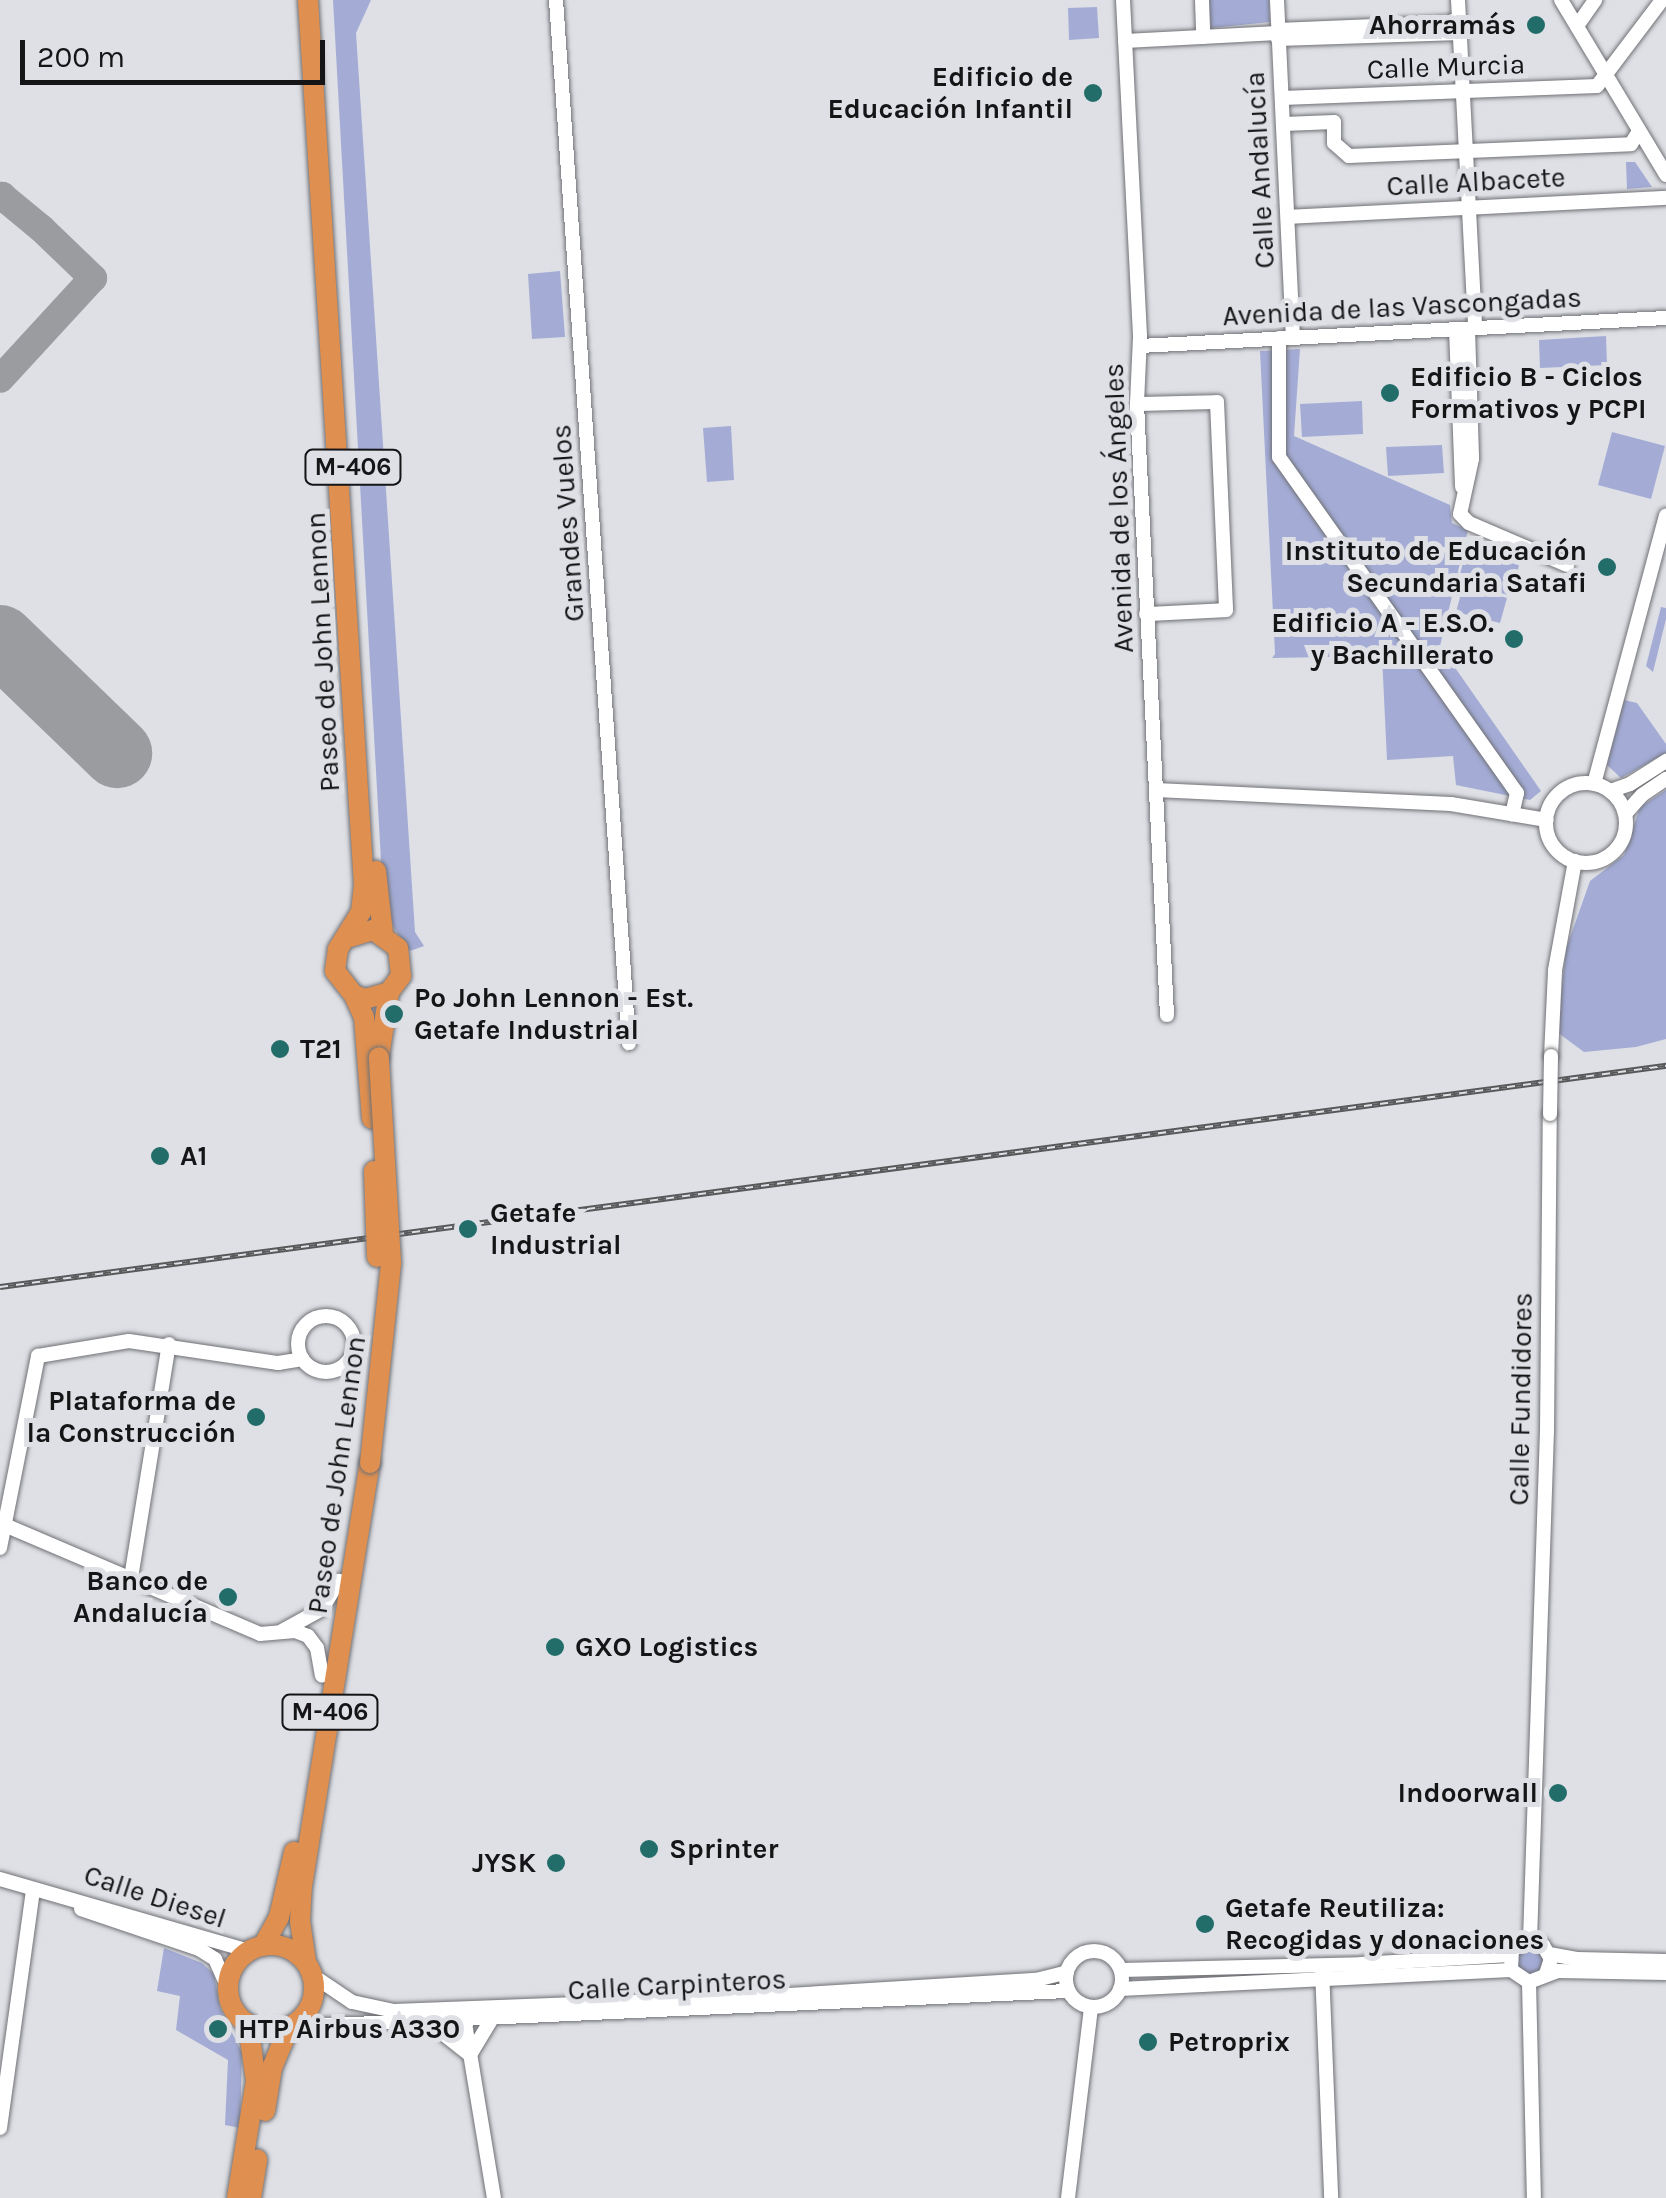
<!DOCTYPE html>
<meta charset="utf-8">
<style>
body{margin:0}
#map{position:relative;width:1666px;height:2198px;overflow:hidden;background:#dee0e5;font-family:Karla,sans-serif}
div>[style]{position:absolute}
[style*='--x']{left:calc(var(--x)*1px);top:calc(var(--y)*1px);width:calc(var(--w)*1px);rotate:calc(var(--a)*1deg)}
.green>*{inset:0;background:#a4acd6}
.round{border-radius:50%}
.taxiway>*{height:28px;margin:-14px;padding:0 14px;transform-origin:14px;border-radius:14px;background:#9a9ca0}
.runway>*{height:70px;margin:-35px;padding:0 35px;transform-origin:35px;border-radius:35px;background:#9a9ca0}
.roads{filter:drop-shadow(0 0 2px #707176) drop-shadow(0 0 2px #707176)}
.minor>*{height:14px;margin:-7px;padding:0 7px;transform-origin:7px;border-radius:7px;background:#fff}
.minor>.ring{margin:-7px;padding:0;box-sizing:content-box;background:none;border:14px solid #fff;border-radius:50%}
.highway>*{height:20px;margin:-10px;padding:0 10px;transform-origin:10px;border-radius:10px;background:#df8f4f}
.highway>.ring{margin:-10px;padding:0;box-sizing:content-box;background:none;border:20px solid #df8f4f;border-radius:50%}
.rail>*{height:6px;margin-top:-3px;transform-origin:0;background:repeating-linear-gradient(90deg,#dee0e5 0 8px,#57585a 0 16px);box-sizing:border-box;border-block:2px solid #57585a}
.bridges{filter:drop-shadow(0 0 2px #707176) drop-shadow(0 0 2px #707176)}
.minor-bridge>*{height:14px;margin:-7px;padding:0 7px;transform-origin:7px;border-radius:7px;background:#fff}
.highway-bridge>*{height:20px;margin:-10px;padding:0 10px;transform-origin:10px;border-radius:10px;background:#df8f4f}
.dots>*{width:28px;height:28px;translate:-50% -50%;box-sizing:border-box;border:5px solid #dee0e5;border-radius:50%}
span{translate:-50% -50%;white-space:nowrap;text-align:center;line-height:1.15;-webkit-text-stroke:10px #dee0e5;paint-order:stroke}
.shield-label span{padding:2px 8px;background:#dee0e5;border:2px solid;border-radius:8px;-webkit-text-stroke-width:0}
.shield-label{font-size:25px;color:#151517;font-weight:700}
.poi-label{font-size:28px;color:#151517;font-weight:700}
.right{translate:-100% -50%;text-align:right}
.left{translate:0 -50%;text-align:left}
.street-label{font-size:28px;color:#151517}
.scale{position:absolute;left:20px;top:40px;width:305px;height:45px;box-sizing:border-box;border:5px solid #151517;border-top:0;padding-left:12px;font-size:30px;line-height:35px;white-space:nowrap;color:#151517;-webkit-text-stroke:8px #dee0e5;paint-order:stroke}
</style>
<div id="map">
<div class="green">
<div style="clip-path:polygon(333px 0,371px 0,356px 33px,415px 932px,424px 946px,410px 951px,394px 928px,383px 897px)"></div>
<div style="clip-path:polygon(1207px 0,1269px 0,1270px 22px,1211px 28px)"></div>
<div style="clip-path:polygon(1097px 7px,1099px 38px,1069px 40px,1068px 8px)"></div>
<div style="clip-path:polygon(1626px 162px,1635px 162px,1652px 187px,1627px 189px)"></div>
<div style="clip-path:polygon(560px 271px,565px 337px,532px 339px,528px 274px)"></div>
<div style="clip-path:polygon(1606px 336px,1607px 365px,1540px 368px,1539px 340px)"></div>
<div style="clip-path:polygon(1300px 349px,1294px 436px,1450px 505px,1452px 523px,1468px 530px,1440px 646px,1541px 791px,1530px 800px,1456px 785px,1453px 756px,1387px 760px,1382px 656px,1272px 658px,1275px 654px,1260px 351px)"></div>
<div style="clip-path:polygon(1362px 401px,1363px 434px,1302px 437px,1300px 404px)"></div>
<div style="clip-path:polygon(731px 426px,734px 480px,707px 482px,703px 428px)"></div>
<div style="clip-path:polygon(1612px 432px,1665px 446px,1651px 499px,1598px 485px)"></div>
<div style="clip-path:polygon(1442px 445px,1444px 473px,1388px 476px,1386px 447px)"></div>
<div style="clip-path:polygon(1466px 551px,1519px 565px,1512px 596px,1458px 582px)"></div>
<div style="clip-path:polygon(1463px 586px,1507px 598px,1500px 623px,1456px 612px)"></div>
<div style="clip-path:polygon(1661px 607px,1666px 608px,1666px 619px,1653px 672px,1646px 666px)"></div>
<div style="clip-path:polygon(1624px 700px,1637px 703px,1666px 744px,1666px 753px,1621px 778px,1607px 765px)"></div>
<div style="clip-path:polygon(1666px 790px,1666px 1039px,1636px 1047px,1584px 1052px,1557px 1032px,1566px 949px,1590px 881px,1624px 855px,1640px 807px)"></div>
<div style="clip-path:polygon(164px 1948px,202px 1963px,214px 1974px,220px 2008px,242px 2053px,240px 2128px,225px 2125px,228px 2060px,176px 2030px,180px 1996px,157px 1991px)"></div>
<div class="round" style="left:1517px;top:1948px;width:26px;height:26px"></div>
</div>
<div class="taxiway">
<div style="--x:0;--y:199;--w:4;--a:-56"></div>
<div style="--x:2;--y:196;--w:52;--a:39.5"></div>
<div style="--x:42;--y:229;--w:71;--a:43.9"></div>
<div style="--x:93;--y:278;--w:137;--a:132.6"></div>
</div>
<div class="runway">
<div style="--x:0;--y:640;--w:163;--a:44"></div>
</div>
<div class="roads">
<div class="minor">
<div style="--x:556;--y:0;--w:1046;--a:86"></div>
<div style="--x:1123;--y:0;--w:337;--a:87.1"></div>
<div style="--x:1140;--y:337;--w:67;--a:92.6"></div>
<div style="--x:1137;--y:404;--w:612;--a:87.19"></div>
<div style="--x:1202;--y:0;--w:37;--a:88"></div>
<div style="--x:1277;--y:0;--w:338;--a:87.3"></div>
<div style="--x:1458;--y:0;--w:328;--a:87"></div>
<div style="--x:1561;--y:0;--w:204;--a:59"></div>
<div style="--x:1577;--y:26;--w:32;--a:-55"></div>
<div style="--x:1278;--y:30;--w:169;--a:-2.4"></div>
<div style="--x:1447;--y:23;--w:13;--a:-18"></div>
<div style="--x:1278;--y:39;--w:182;--a:-1.9"></div>
<div style="--x:1125;--y:41;--w:153;--a:-3"></div>
<div style="--x:1282;--y:98;--w:315;--a:-2.2"></div>
<div style="--x:1597;--y:86;--w:108;--a:-52.9"></div>
<div style="--x:1284;--y:124;--w:50;--a:-2.3"></div>
<div style="--x:1334;--y:122;--w:21;--a:90"></div>
<div style="--x:1334;--y:143;--w:20;--a:41"></div>
<div style="--x:1349;--y:156;--w:282;--a:-2.4"></div>
<div style="--x:1631;--y:144;--w:15;--a:-58"></div>
<div style="--x:1288;--y:217;--w:378;--a:-2.9"></div>
<div style="--x:1456;--y:329;--w:158;--a:87.8"></div>
<div style="--x:1468;--y:329;--w:130;--a:88.2"></div>
<div style="--x:1472;--y:459;--w:56;--a:102.3"></div>
<div style="--x:1460;--y:514;--w:13;--a:45"></div>
<div style="--x:1469;--y:523;--w:107;--a:23.2"></div>
<div style="--x:1279;--y:338;--w:119;--a:90"></div>
<div style="--x:1279;--y:457;--w:412;--a:54.7"></div>
<div style="--x:1517;--y:793;--w:22;--a:103"></div>
<div style="--x:1140;--y:346;--w:527;--a:-3.05"></div>
<div style="--x:1137;--y:404;--w:80;--a:-1.4"></div>
<div style="--x:1217;--y:402;--w:208;--a:87.5"></div>
<div style="--x:1226;--y:610;--w:80;--a:177.1"></div>
<div class="ring" style="left:1546px;top:783px;width:66px;height:66px"></div>
<div style="--x:1594;--y:784;--w:278;--a:-75"></div>
<div style="--x:1156;--y:790;--w:295;--a:2.7"></div>
<div style="--x:1451;--y:804;--w:97;--a:9.5"></div>
<div style="--x:1610;--y:791;--w:21;--a:-19"></div>
<div style="--x:1630;--y:784;--w:43;--a:-32.6"></div>
<div style="--x:1625;--y:814;--w:25;--a:-48"></div>
<div style="--x:1642;--y:795;--w:29;--a:-34"></div>
<div style="--x:1551;--y:1056;--w:86;--a:-87.3"></div>
<div style="--x:1555;--y:970;--w:111;--a:-79.6"></div>
<div class="ring" style="left:298px;top:1316px;width:42px;height:42px"></div>
<div style="--x:7;--y:1526;--w:275;--a:23.1"></div>
<div style="--x:260;--y:1634;--w:35;--a:-5"></div>
<div style="--x:295;--y:1631;--w:14;--a:21"></div>
<div style="--x:308;--y:1636;--w:15;--a:53"></div>
<div style="--x:317;--y:1648;--w:28;--a:80"></div>
<div style="--x:0;--y:1548;--w:196;--a:-78.8"></div>
<div style="--x:38;--y:1356;--w:92;--a:-9.4"></div>
<div style="--x:129;--y:1341;--w:151;--a:8.4"></div>
<div style="--x:278;--y:1363;--w:25;--a:-9"></div>
<div style="--x:131;--y:1578;--w:237;--a:-80.8"></div>
<div style="--x:282;--y:1631;--w:46;--a:-28.8"></div>
<div style="--x:322;--y:1609;--w:33;--a:-59"></div>
<div style="--x:0;--y:1879;--w:260;--a:16.1"></div>
<div style="--x:81;--y:1909;--w:125;--a:18.7"></div>
<div style="--x:199;--y:1949;--w:19;--a:32"></div>
<div style="--x:215;--y:1959;--w:35;--a:66"></div>
<div style="--x:1530;--y:1940;--w:509;--a:-88.09"></div>
<div style="--x:1547;--y:1431;--w:317;--a:-89.5"></div>
<div class="ring" style="left:1066px;top:1951px;width:42px;height:42px"></div>
<div style="--x:1549;--y:1954;--w:28;--a:10"></div>
<div style="--x:1577;--y:1959;--w:89;--a:1.3"></div>
<div style="--x:1322;--y:1969;--w:229;--a:87.7"></div>
<div style="--x:1121;--y:1970;--w:240;--a:-1.4"></div>
<div style="--x:1361;--y:1964;--w:149;--a:-3.5"></div>
<div style="--x:1546;--y:1974;--w:16;--a:-72"></div>
<div style="--x:1551;--y:1959;--w:16;--a:-120"></div>
<div style="--x:1543;--y:1945;--w:14;--a:-159"></div>
<div style="--x:1530;--y:1940;--w:21;--a:151"></div>
<div style="--x:1512;--y:1950;--w:20;--a:93"></div>
<div style="--x:1511;--y:1970;--w:22;--a:34"></div>
<div style="--x:1529;--y:1982;--w:31;--a:-21"></div>
<div style="--x:1558;--y:1971;--w:108;--a:1.1"></div>
<div style="--x:312;--y:1975;--w:48;--a:34"></div>
<div style="--x:352;--y:2002;--w:43;--a:12.1"></div>
<div style="--x:394;--y:2011;--w:361;--a:-2.2"></div>
<div style="--x:755;--y:1997;--w:282;--a:-3.5"></div>
<div style="--x:1036;--y:1980;--w:32;--a:-14"></div>
<div style="--x:1529;--y:1982;--w:216;--a:88.7"></div>
<div style="--x:1120;--y:1989;--w:391;--a:-2.8"></div>
<div style="--x:464;--y:2017;--w:183;--a:80.6"></div>
<div style="--x:427;--y:2021;--w:55;--a:38.3"></div>
<div style="--x:470;--y:2055;--w:41;--a:-59"></div>
<div style="--x:289;--y:2027;--w:780;--a:-2.65"></div>
<div style="--x:0;--y:2128;--w:241;--a:-82.1"></div>
<div style="--x:1068;--y:2198;--w:192;--a:-83.1"></div>
</div>
<div class="highway">
<div style="--x:308;--y:0;--w:886;--a:86.38"></div>
<div style="--x:364;--y:884;--w:28;--a:96"></div>
<div style="--x:361;--y:912;--w:44;--a:121.9"></div>
<div style="--x:338;--y:949;--w:22;--a:98"></div>
<div style="--x:335;--y:971;--w:31;--a:52"></div>
<div style="--x:354;--y:995;--w:12;--a:20"></div>
<div style="--x:365;--y:999;--w:25;--a:-16"></div>
<div style="--x:389;--y:992;--w:20;--a:-53"></div>
<div style="--x:401;--y:976;--w:28;--a:-96"></div>
<div style="--x:398;--y:948;--w:31;--a:-144"></div>
<div style="--x:373;--y:930;--w:28;--a:163"></div>
<div style="--x:376;--y:871;--w:62;--a:83.6"></div>
<div style="--x:354;--y:995;--w:24;--a:66"></div>
<div style="--x:364;--y:1017;--w:102;--a:85.5"></div>
<div style="--x:379;--y:1057;--w:66;--a:-81.3"></div>
<div class="ring" style="left:228px;top:1945px;width:66px;height:66px"></div>
<div style="--x:263;--y:1946;--w:33;--a:-61"></div>
<div style="--x:279;--y:1917;--w:67;--a:-77"></div>
<div style="--x:306;--y:1962;--w:41;--a:-98.3"></div>
<div style="--x:300;--y:1921;--w:35;--a:-87"></div>
<div style="--x:302;--y:1886;--w:428;--a:-80.9"></div>
<div style="--x:265;--y:2111;--w:44;--a:-80.8"></div>
<div style="--x:272;--y:2068;--w:44;--a:-67.5"></div>
<div style="--x:237;--y:2198;--w:119;--a:-80.8"></div>
<div style="--x:256;--y:2081;--w:58;--a:-98"></div>
<div style="--x:251;--y:2198;--w:39;--a:-81"></div>
</div>
</div>
<div class="rail">
<div style="--x:0;--y:1287;--w:1681;--a:-7.56"></div>
</div>
<div class="bridges">
<div class="minor-bridge">
<div style="--x:1550;--y:1114;--w:58;--a:-89"></div>
</div>
<div class="highway-bridge">
<div style="--x:374;--y:1171;--w:86;--a:88"></div>
<div style="--x:370;--y:1463;--w:202;--a:-84"></div>
<div style="--x:391;--y:1262;--w:205;--a:-93.4"></div>
</div>
</div>
<div class="dots">
<div style="left:1536px;top:25px;background:#226d6a"></div>
<div style="left:1093px;top:93px;background:#226d6a"></div>
<div style="left:1390px;top:393px;background:#226d6a"></div>
<div style="left:1607px;top:567px;background:#226d6a"></div>
<div style="left:1514px;top:639px;background:#226d6a"></div>
<div style="left:394px;top:1014px;background:#226d6a"></div>
<div style="left:280px;top:1049px;background:#226d6a"></div>
<div style="left:160px;top:1156px;background:#226d6a"></div>
<div style="left:468px;top:1229px;background:#226d6a"></div>
<div style="left:256px;top:1417px;background:#226d6a"></div>
<div style="left:228px;top:1597px;background:#226d6a"></div>
<div style="left:555px;top:1647px;background:#226d6a"></div>
<div style="left:1558px;top:1793px;background:#226d6a"></div>
<div style="left:649px;top:1849px;background:#226d6a"></div>
<div style="left:556px;top:1863px;background:#226d6a"></div>
<div style="left:1205px;top:1924px;background:#226d6a"></div>
<div style="left:218px;top:2029px;background:#226d6a"></div>
<div style="left:1148px;top:2042px;background:#226d6a"></div>
</div>
<div class="shield-label">
<span style="left:353px;top:467px">M-406</span>
<span style="left:330px;top:1712px">M-406</span>
</div>
<div class="poi-label">
<span class="right" style="left:1516px;top:25px">Ahorramás</span>
<span class="right" style="left:1073px;top:93px">Edificio de<br>Educación Infantil</span>
<span class="left" style="left:1410px;top:393px">Edificio B - Ciclos<br>Formativos y PCPI</span>
<span class="right" style="left:1587px;top:567px">Instituto de Educación<br>Secundaria Satafi</span>
<span class="right" style="left:1494px;top:639px">Edificio A - E.S.O.<br>y Bachillerato</span>
<span class="left" style="left:414px;top:1014px">Pº John Lennon - Est.<br>Getafe Industrial</span>
<span class="left" style="left:300px;top:1049px">T21</span>
<span class="left" style="left:180px;top:1156px">A1</span>
<span class="left" style="left:490px;top:1229px">Getafe<br>Industrial</span>
<span class="right" style="left:236px;top:1417px">Plataforma de<br>la Construcción</span>
<span class="right" style="left:208px;top:1597px">Banco de<br>Andalucía</span>
<span class="left" style="left:575px;top:1647px">GXO Logistics</span>
<span class="right" style="left:1538px;top:1793px">Indoorwall</span>
<span class="left" style="left:669px;top:1849px">Sprinter</span>
<span class="right" style="left:536px;top:1863px">JYSK</span>
<span class="left" style="left:1225px;top:1924px">Getafe Reutiliza:<br>Recogidas y donaciones</span>
<span class="left" style="left:238px;top:2029px">HTP Airbus A330</span>
<span class="left" style="left:1168px;top:2042px">Petroprix</span>
</div>
<div class="street-label">
<span style="left:1446px;top:67px;rotate:-2deg">Calle Murcia</span>
<span style="left:1260px;top:170px;rotate:-93deg">Calle Andalucía</span>
<span style="left:1476px;top:182px;rotate:-3deg">Calle Albacete</span>
<span style="left:1402px;top:307px;rotate:-3deg">Avenida de las Vascongadas</span>
<span style="left:1119px;top:508px;rotate:-92deg">Avenida de los Ángeles</span>
<span style="left:568px;top:523px;rotate:-94deg">Grandes Vuelos</span>
<span style="left:323px;top:652px;rotate:-93deg">Paseo de John Lennon</span>
<span style="left:1521px;top:1399px;rotate:-89deg">Calle Fundidores</span>
<span style="left:337px;top:1475px;rotate:-82deg">Paseo de John Lennon</span>
<span style="left:155px;top:1897px;rotate:18deg">Calle Diesel</span>
<span style="left:677px;top:1985px;rotate:-3deg">Calle Carpinteros</span>
</div>
<div class="scale">200 m</div>
</div>
